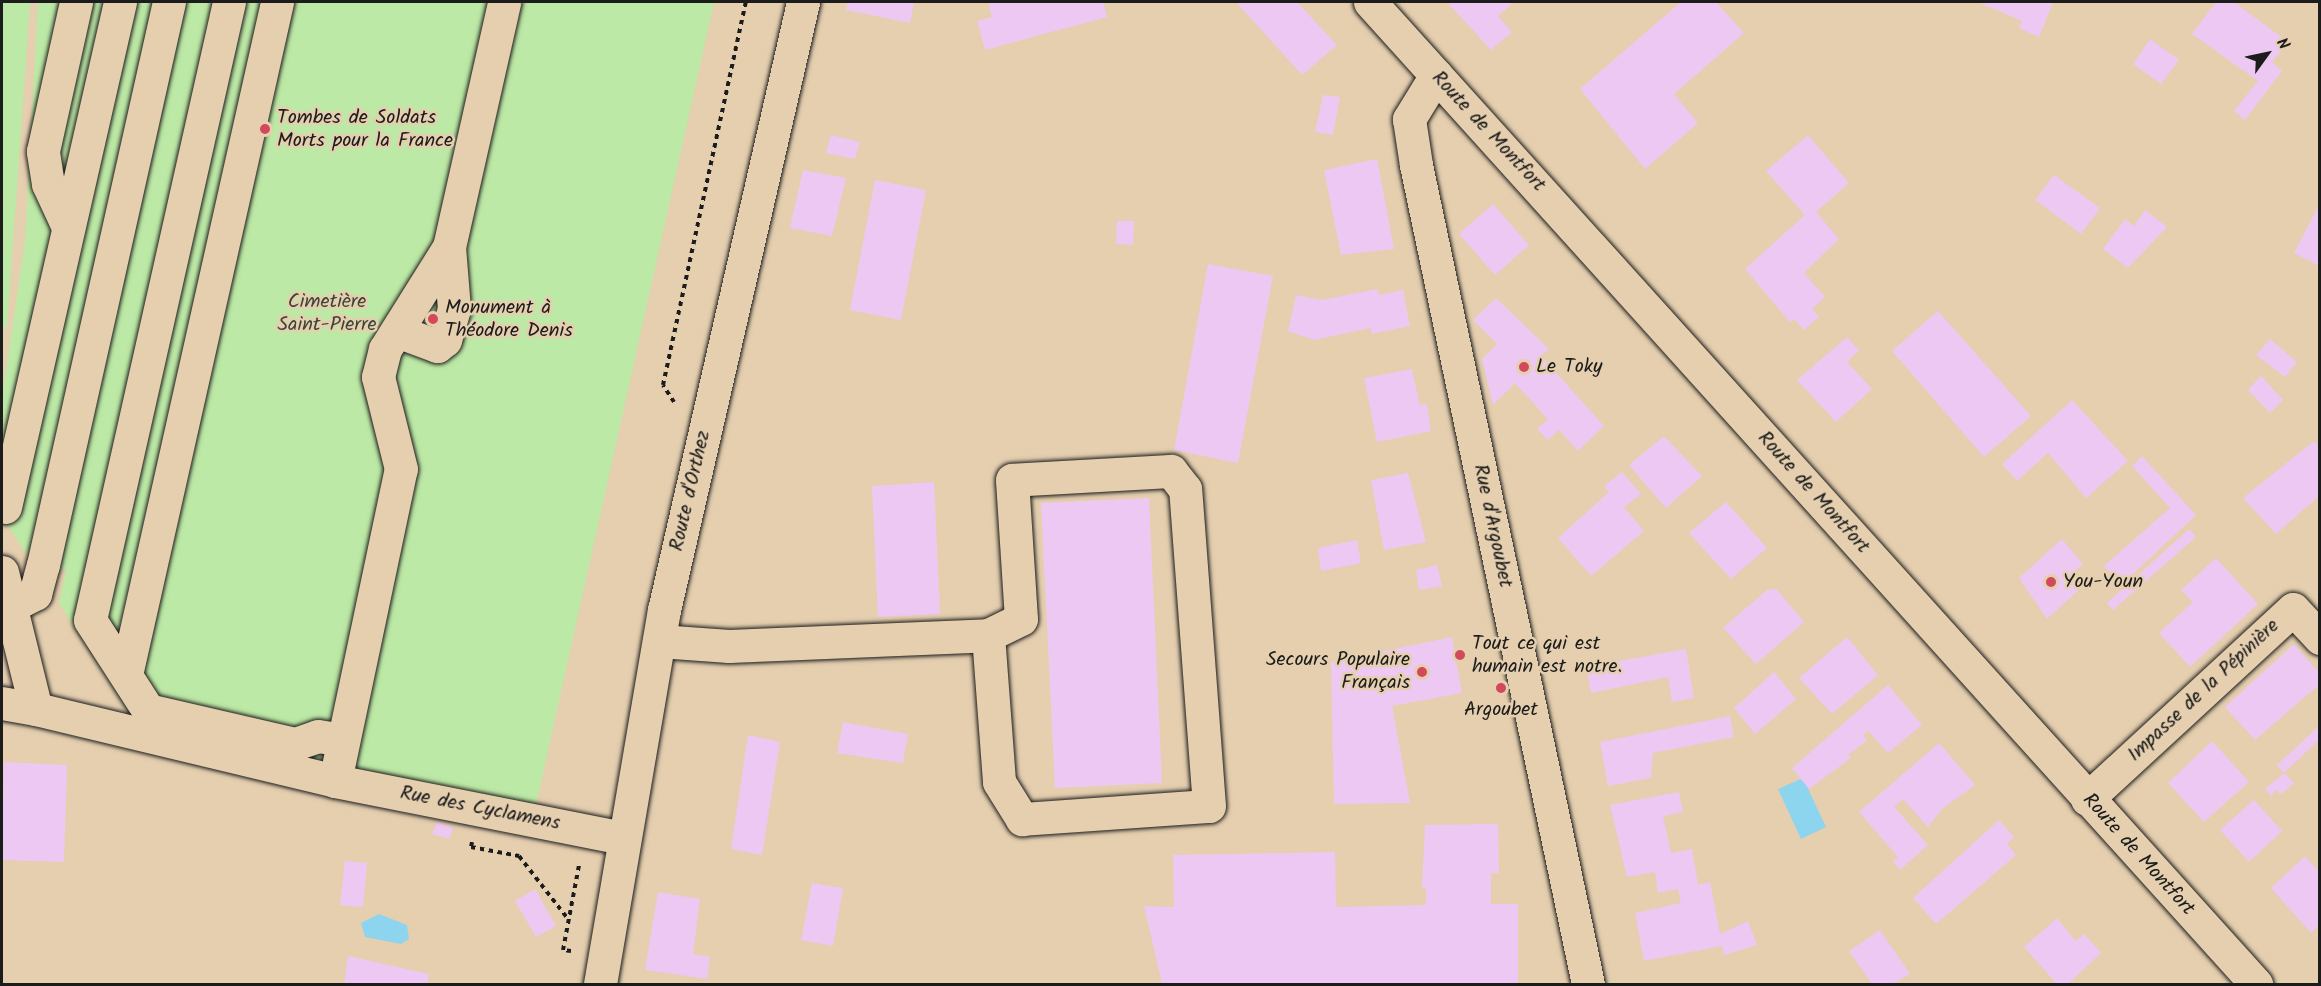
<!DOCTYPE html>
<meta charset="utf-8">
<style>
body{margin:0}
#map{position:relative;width:2321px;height:986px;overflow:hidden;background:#e5cfaf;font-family:Kalam,sans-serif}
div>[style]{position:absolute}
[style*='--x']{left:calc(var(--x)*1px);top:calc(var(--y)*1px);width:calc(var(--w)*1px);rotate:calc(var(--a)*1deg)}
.green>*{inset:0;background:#bde9a6}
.water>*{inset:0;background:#8dd4ee}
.building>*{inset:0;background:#edc8f3}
.path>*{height:4px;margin-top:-2px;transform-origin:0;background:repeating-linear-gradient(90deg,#1c1c1c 0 4.5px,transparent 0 9px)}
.roads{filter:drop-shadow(0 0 2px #1c1c1c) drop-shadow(0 0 2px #1c1c1c)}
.minor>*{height:33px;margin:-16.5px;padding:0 16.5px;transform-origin:16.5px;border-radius:16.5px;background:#e5cfaf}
.major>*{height:33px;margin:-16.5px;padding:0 16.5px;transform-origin:16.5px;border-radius:16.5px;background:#e5cfaf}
.dots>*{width:16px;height:16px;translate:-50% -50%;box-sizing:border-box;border:3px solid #e5cfaf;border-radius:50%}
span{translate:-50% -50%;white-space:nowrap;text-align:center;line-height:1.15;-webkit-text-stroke:5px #e5cfaf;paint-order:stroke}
.poi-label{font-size:20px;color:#1c1c1c}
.left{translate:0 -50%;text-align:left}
.right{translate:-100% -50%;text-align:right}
.street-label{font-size:20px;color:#1c1c1c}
.park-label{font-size:20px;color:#3c4538}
.frame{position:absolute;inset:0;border:3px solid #1c1c1c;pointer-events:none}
.north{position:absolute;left:2237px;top:24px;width:60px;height:60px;-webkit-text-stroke:4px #e5cfaf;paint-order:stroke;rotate:57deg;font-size:16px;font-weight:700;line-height:24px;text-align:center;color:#1c1c1c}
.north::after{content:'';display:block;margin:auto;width:21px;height:27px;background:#1c1c1c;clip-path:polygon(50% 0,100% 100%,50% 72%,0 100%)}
</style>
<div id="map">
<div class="green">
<div style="clip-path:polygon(2px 2px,30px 2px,7px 327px,2px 327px)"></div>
<div style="clip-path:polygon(38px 2px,714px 2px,535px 809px,136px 724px,59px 603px,66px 570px,32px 562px,2px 517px,2px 398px,25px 240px)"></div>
</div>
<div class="water">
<div style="clip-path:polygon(1803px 778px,1826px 827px,1801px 839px,1778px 789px)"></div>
<div style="clip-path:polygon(379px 914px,407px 925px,409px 939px,401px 944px,365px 937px,361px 923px)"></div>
</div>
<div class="building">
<div style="clip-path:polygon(848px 2px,914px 2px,910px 23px,846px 10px)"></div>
<div style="clip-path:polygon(988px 2px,1103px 2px,1107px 17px,985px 50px,977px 21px,992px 17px)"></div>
<div style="clip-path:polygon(1236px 2px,1297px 2px,1337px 45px,1302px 75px)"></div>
<div style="clip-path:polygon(1447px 2px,1514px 2px,1498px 16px,1512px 32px,1491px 50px)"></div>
<div style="clip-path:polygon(1681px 2px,1716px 2px,1744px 33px,1674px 94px,1698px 123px,1645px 169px,1580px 89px)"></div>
<div style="clip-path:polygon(1978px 2px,2053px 2px,2039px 37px,2019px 28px,2022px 21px)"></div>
<div style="clip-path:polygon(2216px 2px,2234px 2px,2288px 42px,2272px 62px,2282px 71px,2245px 120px,2234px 111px,2258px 81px,2192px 34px)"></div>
<div style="clip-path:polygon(2150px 39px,2179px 60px,2161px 84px,2133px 64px)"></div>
<div style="clip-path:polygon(1323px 95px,1340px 97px,1333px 135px,1315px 132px)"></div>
<div style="clip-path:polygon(831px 135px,860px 142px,855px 159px,826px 153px)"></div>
<div style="clip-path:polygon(1808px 135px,1849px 183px,1816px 212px,1839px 239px,1804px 273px,1825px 297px,1812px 309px,1819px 317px,1804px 330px,1794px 319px,1790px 322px,1745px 269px,1805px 215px,1766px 171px)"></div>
<div style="clip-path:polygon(1377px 159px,1394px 249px,1341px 255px,1324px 170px)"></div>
<div style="clip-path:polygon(803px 170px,846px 178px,832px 236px,790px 228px)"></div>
<div style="clip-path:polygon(2054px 175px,2100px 208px,2081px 234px,2035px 200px)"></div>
<div style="clip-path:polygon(875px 180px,926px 190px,901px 320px,850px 310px)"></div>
<div style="clip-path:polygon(1493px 204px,1529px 245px,1495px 275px,1459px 234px)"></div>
<div style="clip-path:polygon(2319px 205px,2319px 266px,2294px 253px)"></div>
<div style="clip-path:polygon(2145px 210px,2167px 227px,2128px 268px,2103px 249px,2125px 219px,2134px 226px)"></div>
<div style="clip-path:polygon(1117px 221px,1134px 221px,1133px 245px,1116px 244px)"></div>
<div style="clip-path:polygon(1208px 264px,1273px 276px,1238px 463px,1174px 450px)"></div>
<div style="clip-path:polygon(1377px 289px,1379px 295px,1403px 290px,1410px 326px,1372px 334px,1371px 328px,1314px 340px,1288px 331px,1296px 295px,1322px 300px)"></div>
<div style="clip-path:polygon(1496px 298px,1549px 349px,1541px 356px,1604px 426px,1578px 451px,1559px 430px,1548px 440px,1537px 429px,1548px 419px,1515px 383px,1493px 405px,1482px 359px,1497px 344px,1473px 320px)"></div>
<div style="clip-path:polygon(1938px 311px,2031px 416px,1984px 457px,1892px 351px)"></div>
<div style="clip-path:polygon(1847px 337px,1859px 350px,1847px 362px,1872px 389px,1836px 422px,1797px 380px)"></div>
<div style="clip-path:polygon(2270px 339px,2297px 362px,2285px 377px,2256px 355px)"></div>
<div style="clip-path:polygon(1412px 369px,1420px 405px,1427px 404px,1431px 431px,1377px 442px,1364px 378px)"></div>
<div style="clip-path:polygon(2261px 376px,2283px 400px,2270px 413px,2248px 390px)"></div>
<div style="clip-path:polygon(2072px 400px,2128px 461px,2086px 498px,2048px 453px,2017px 481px,2002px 464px)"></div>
<div style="clip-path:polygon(1664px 436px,1702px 476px,1666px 508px,1629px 465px)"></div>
<div style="clip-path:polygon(2314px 441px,2319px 447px,2319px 496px,2276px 534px,2243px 498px)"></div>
<div style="clip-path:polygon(2142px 456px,2196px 515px,2121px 585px,2104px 566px,2170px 508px,2132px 466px)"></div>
<div style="clip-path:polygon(1622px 472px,1641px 494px,1624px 507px,1644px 531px,1591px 576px,1558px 538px,1609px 492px,1604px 486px)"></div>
<div style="clip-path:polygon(1408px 473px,1426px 542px,1384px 550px,1371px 480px)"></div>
<div style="clip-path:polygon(934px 482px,940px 614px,878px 617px,872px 486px)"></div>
<div style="clip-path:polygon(1149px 498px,1162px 783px,1055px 788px,1041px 503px)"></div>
<div style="clip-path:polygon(1726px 502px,1767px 548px,1731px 579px,1689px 533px)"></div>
<div style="clip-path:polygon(2189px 529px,2196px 537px,2113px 610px,2107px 603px)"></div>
<div style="clip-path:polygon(2062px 539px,2083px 564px,2072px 573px,2083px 586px,2047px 619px,2019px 578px)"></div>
<div style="clip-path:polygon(1357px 540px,1361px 563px,1321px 571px,1318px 548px)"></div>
<div style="clip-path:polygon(2216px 558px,2258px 604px,2190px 667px,2159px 633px,2193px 602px,2181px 590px)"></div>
<div style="clip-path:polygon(1437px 565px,1442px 586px,1419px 590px,1416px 570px)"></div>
<div style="clip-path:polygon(1776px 589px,1804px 622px,1756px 664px,1723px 628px,1767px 590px)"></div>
<div style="clip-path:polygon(1452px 637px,1462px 693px,1392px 706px,1410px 803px,1334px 804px,1331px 662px)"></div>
<div style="clip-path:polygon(1847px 637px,1878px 675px,1832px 714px,1799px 678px)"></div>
<div style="clip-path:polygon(2294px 644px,2319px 673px,2319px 685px,2255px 740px,2225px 707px)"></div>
<div style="clip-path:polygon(1686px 649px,1694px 698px,1672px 702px,1668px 677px,1591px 693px,1586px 667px)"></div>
<div style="clip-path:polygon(1774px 672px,1796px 699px,1755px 734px,1734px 708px)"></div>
<div style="clip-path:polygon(1888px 685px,1922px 725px,1888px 753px,1868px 731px,1863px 735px,1867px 740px,1848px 755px,1851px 758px,1809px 789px,1792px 768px)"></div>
<div style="clip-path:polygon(1730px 716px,1734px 737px,1653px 753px,1651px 778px,1608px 786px,1600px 742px)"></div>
<div style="clip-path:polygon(843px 722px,908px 734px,903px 763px,837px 753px)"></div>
<div style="clip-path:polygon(2319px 726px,2319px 740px,2284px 773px,2277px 765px)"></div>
<div style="clip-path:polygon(748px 735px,780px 742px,762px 855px,731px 849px)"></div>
<div style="clip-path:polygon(2212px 741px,2249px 782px,2204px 822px,2168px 783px)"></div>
<div style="clip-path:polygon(1939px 743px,1975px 785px,1942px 809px,1928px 827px,1903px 799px,1894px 807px,1928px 845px,1900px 870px,1893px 861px,1898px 857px,1859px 812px)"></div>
<div style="clip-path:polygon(4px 762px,67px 765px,64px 862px,2px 860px)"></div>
<div style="clip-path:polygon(2284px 773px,2294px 783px,2281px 794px,2276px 790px,2271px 796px,2265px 789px)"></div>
<div style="clip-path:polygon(1679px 792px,1683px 812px,1663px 816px,1671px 853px,1692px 849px,1698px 885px,1710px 882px,1720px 934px,1748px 921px,1757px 945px,1724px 955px,1722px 946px,1644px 961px,1635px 913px,1681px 903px,1678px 889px,1658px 893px,1655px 872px,1627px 877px,1610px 805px)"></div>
<div style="clip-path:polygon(2254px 800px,2282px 831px,2249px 862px,2220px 830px)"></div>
<div style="clip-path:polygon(1999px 820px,2014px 837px,2007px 844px,2016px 855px,1936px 924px,1913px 898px)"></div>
<div style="clip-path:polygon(437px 822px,453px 828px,449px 839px,432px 834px)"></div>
<div style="clip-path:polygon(1498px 824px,1499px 873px,1491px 873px,1491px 904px,1518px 904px,1518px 984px,1162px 984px,1144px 906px,1174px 907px,1173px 855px,1335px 852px,1336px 907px,1426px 905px,1426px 888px,1422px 887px,1425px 825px)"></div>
<div style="clip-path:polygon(2305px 856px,2319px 872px,2319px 925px,2311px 933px,2271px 888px)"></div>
<div style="clip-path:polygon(345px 861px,367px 863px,363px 907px,340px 905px)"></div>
<div style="clip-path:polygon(812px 883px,843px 888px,833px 946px,801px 940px)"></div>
<div style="clip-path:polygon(535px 889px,556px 926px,536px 937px,515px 901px)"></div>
<div style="clip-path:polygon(658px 892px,700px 899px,693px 954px,710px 957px,707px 979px,645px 970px)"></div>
<div style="clip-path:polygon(2057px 918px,2076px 941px,2084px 934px,2101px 953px,2068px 984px,2057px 984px,2024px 947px)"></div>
<div style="clip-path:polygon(1880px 930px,1910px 974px,1893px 984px,1872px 984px,1849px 951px)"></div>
<div style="clip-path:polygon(348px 956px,429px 974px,427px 984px,344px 984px)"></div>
</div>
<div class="path">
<div style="--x:674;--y:402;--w:20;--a:-123"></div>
<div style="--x:663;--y:385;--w:392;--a:-77.8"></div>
<div style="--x:472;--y:842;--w:5;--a:101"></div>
<div style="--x:471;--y:847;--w:49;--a:10.6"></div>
<div style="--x:519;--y:856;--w:80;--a:52.1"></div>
<div style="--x:571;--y:951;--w:8;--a:-173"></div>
<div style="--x:563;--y:950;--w:86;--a:-79.3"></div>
</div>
<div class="roads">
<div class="minor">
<div style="--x:229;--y:2;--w:633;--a:102.68"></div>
<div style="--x:90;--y:620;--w:107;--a:57.2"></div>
<div style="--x:148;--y:710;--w:151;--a:13"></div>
<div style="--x:295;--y:744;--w:24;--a:-19"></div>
<div style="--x:318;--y:736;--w:25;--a:9"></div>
<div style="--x:1436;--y:75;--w:52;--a:121.5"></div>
<div style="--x:1409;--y:119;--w:47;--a:81.3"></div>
<div style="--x:1416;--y:165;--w:837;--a:78.14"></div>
<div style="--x:68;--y:227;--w:47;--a:-114.9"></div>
<div style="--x:48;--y:184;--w:33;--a:-99"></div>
<div style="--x:43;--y:151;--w:153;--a:-77.5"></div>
<div style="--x:397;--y:331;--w:43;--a:20.6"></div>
<div style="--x:437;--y:346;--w:10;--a:-37"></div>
<div style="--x:445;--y:340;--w:32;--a:-74"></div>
<div style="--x:454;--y:309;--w:62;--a:-94.6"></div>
<div style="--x:5;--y:507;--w:518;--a:-77.17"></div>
<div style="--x:2;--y:572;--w:141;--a:76.1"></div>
<div style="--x:36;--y:709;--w:308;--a:13.5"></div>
<div style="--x:335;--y:781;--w:295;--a:11.2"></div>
<div style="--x:13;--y:605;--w:25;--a:-27"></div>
<div style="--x:35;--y:594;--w:30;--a:-75"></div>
<div style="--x:43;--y:565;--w:577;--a:-77.39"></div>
<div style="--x:659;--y:641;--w:70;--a:4.1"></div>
<div style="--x:729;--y:646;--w:259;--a:-2.4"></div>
<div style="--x:988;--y:635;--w:147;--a:85.7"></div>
<div style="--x:999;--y:782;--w:44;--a:58.1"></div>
<div style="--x:1022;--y:819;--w:187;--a:-4"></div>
<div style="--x:1209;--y:806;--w:318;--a:-94.3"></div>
<div style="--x:1185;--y:489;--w:23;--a:-128"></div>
<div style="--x:1171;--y:471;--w:159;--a:176.8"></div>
<div style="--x:1012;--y:480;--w:139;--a:86.3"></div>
<div style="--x:1021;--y:619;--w:37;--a:154"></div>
<div style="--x:126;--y:675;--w:690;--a:-77.35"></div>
<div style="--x:2;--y:703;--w:35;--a:10"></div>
<div style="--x:335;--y:781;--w:319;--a:-78.1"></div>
<div style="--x:401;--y:469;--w:95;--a:-104"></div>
<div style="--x:378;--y:377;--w:29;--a:-76"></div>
<div style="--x:385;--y:349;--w:120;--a:-57.9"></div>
<div style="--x:449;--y:247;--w:251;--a:-77.3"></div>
<div style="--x:2087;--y:799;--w:280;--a:-42.7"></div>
<div style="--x:2293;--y:609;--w:40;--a:47"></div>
</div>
<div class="major">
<div style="--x:1370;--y:2;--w:1323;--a:47.94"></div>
<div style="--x:600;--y:984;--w:379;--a:-80.3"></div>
<div style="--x:664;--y:610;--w:624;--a:-77.12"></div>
</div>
</div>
<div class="dots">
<div style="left:265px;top:129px;background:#d1495b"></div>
<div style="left:433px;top:319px;background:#d1495b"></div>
<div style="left:1524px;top:367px;background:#d1495b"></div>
<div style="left:2051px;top:582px;background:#d1495b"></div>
<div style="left:1460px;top:655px;background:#d1495b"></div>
<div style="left:1422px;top:672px;background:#d1495b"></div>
<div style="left:1501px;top:688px;background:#d1495b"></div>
</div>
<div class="poi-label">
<span class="left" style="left:277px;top:130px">Tombes de Soldats<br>Morts pour la France</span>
<span class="left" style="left:445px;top:320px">Monument à<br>Théodore Denis</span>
<span class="left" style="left:1536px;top:367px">Le Toky</span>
<span class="left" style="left:2063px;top:582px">You-Youn</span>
<span class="left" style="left:1472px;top:656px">Tout ce qui est<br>humain est notre.</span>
<span class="right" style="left:1410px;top:672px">Secours Populaire<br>Français</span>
<span style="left:1501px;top:710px">Argoubet</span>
</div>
<div class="street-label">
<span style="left:1488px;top:132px;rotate:47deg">Route de Montfort</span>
<span style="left:691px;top:491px;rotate:-77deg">Route d'Orthez</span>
<span style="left:1813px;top:493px;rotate:48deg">Route de Montfort</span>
<span style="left:1492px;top:526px;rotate:78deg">Rue d'Argoubet</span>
<span style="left:2204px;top:691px;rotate:-43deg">Impasse de la Pépinière</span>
<span style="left:480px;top:809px;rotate:11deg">Rue des Cyclamens</span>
<span style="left:2138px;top:855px;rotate:48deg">Route de Montfort</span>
</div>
<div class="park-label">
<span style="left:327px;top:314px">Cimetière<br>Saint-Pierre</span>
</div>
<div class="frame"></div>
<div class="north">N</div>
</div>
